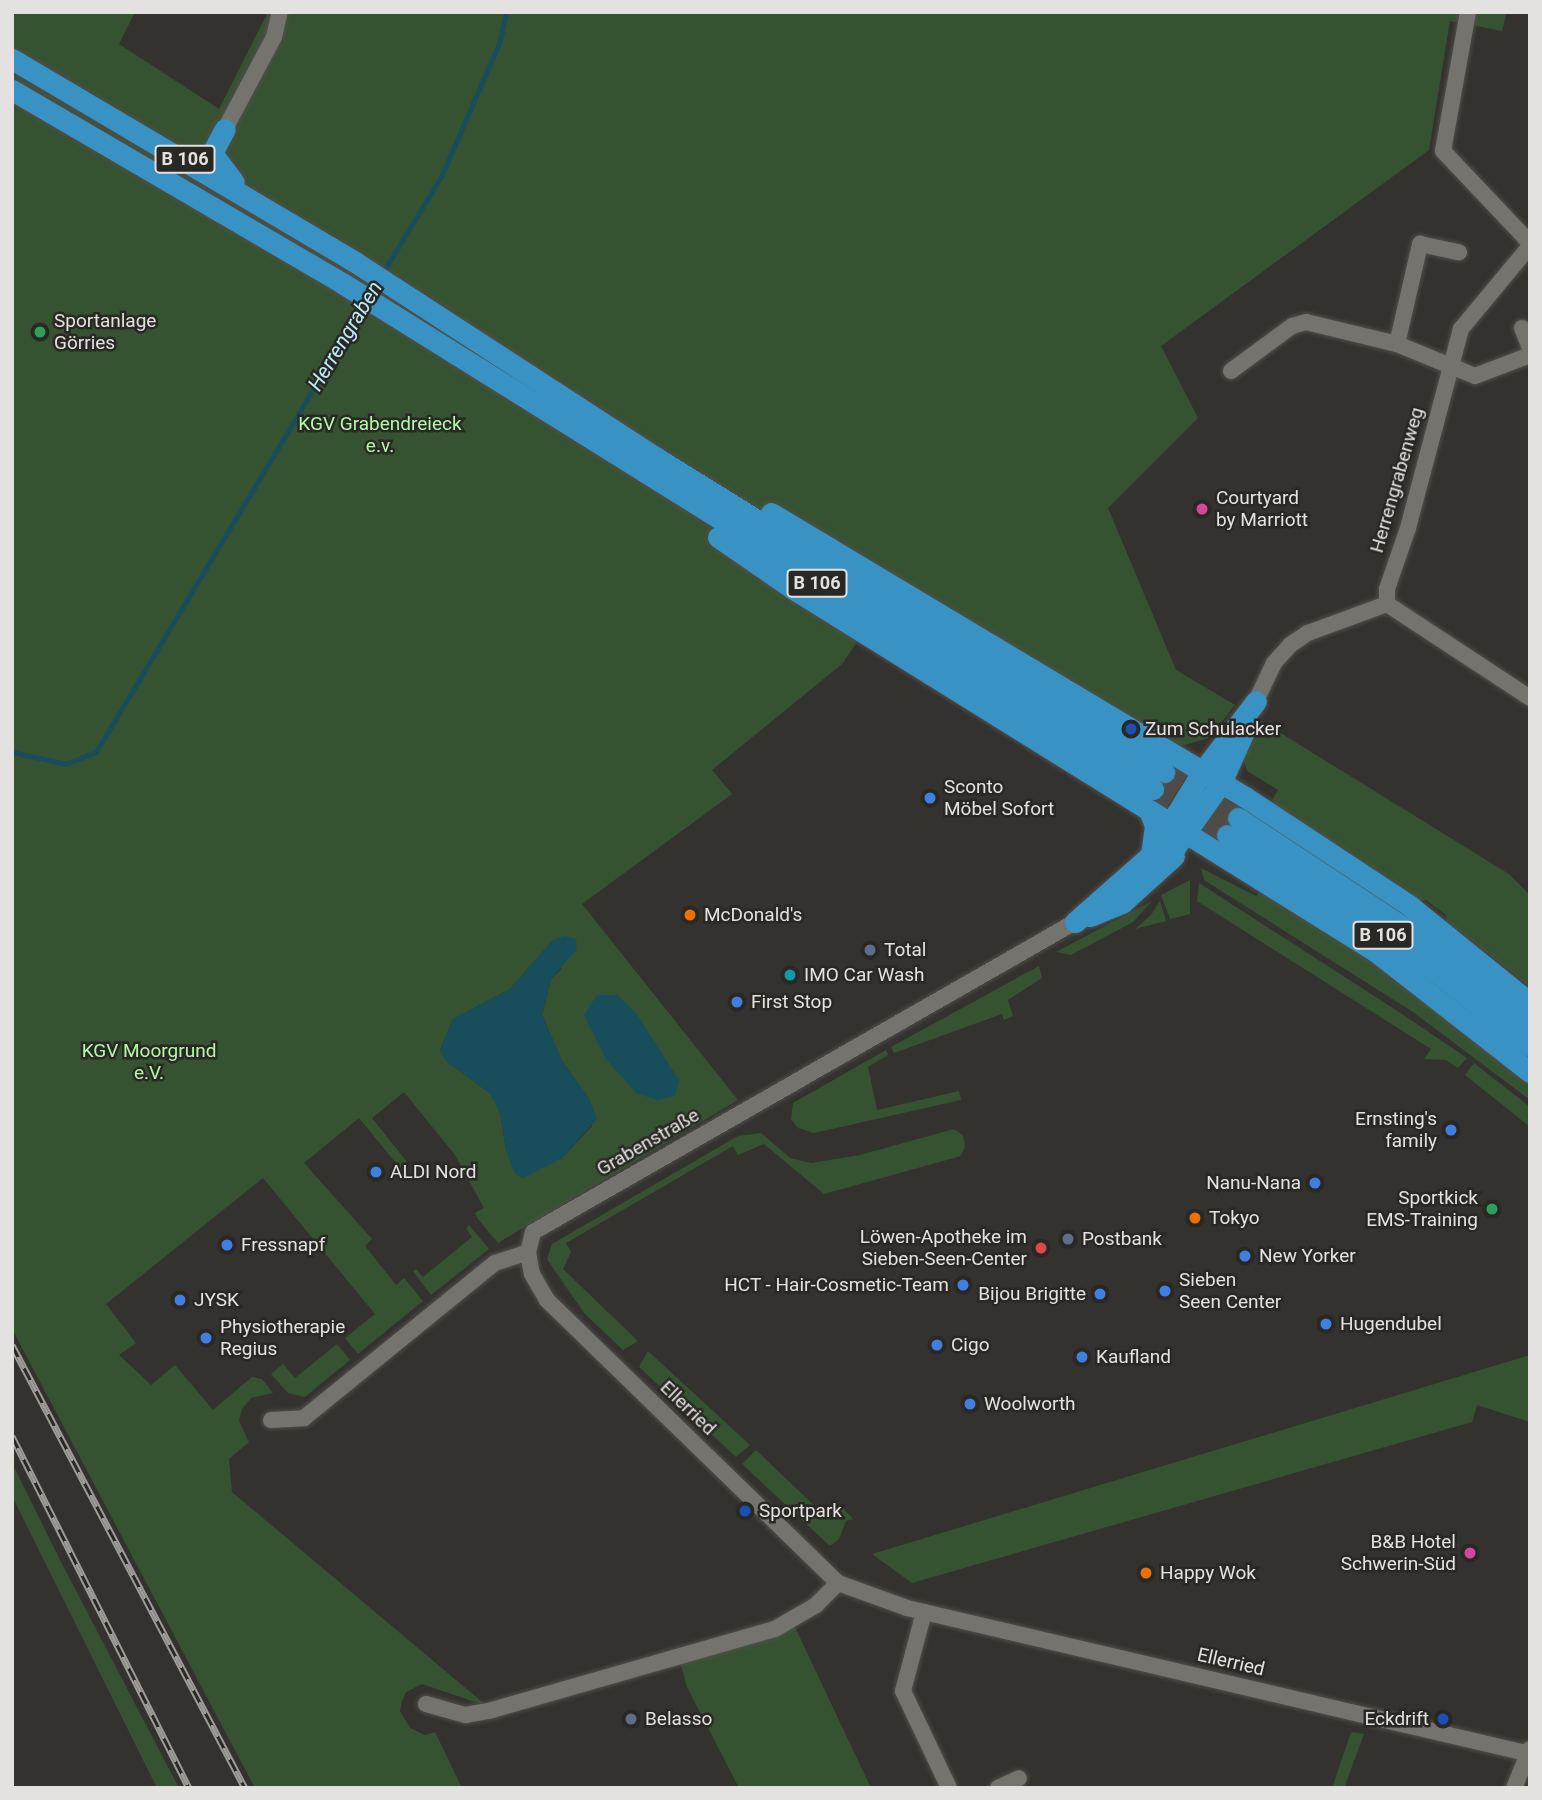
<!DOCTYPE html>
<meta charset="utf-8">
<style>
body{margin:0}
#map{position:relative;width:1542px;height:1800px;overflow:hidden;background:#34322e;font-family:Roboto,sans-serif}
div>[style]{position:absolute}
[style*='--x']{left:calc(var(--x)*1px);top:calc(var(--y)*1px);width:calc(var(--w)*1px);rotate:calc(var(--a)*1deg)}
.green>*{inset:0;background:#365331}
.water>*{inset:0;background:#184d5c}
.stream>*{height:4.5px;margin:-2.25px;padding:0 2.25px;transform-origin:2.25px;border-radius:2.25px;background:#184d5c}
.trunk-tunnel>*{height:21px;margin-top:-10.5px;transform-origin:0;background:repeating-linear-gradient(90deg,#4e4c49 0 21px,transparent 0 31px)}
.roads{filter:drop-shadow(0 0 2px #504e4b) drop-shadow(0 0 2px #504e4b)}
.minor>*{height:16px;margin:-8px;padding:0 8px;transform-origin:8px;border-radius:8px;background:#75736e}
.trunk>*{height:21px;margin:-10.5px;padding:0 10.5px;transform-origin:10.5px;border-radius:10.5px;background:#3892c4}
.rail>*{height:7px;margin-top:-3.5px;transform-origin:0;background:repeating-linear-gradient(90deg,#2a2824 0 13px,#9d9b98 0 26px);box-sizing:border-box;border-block:2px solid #9d9b98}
.dots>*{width:19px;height:19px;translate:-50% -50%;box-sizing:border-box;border:4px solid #2a2824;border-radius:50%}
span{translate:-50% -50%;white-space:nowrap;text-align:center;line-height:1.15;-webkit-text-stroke:5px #2a2824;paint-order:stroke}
.shield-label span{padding:2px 5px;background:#2a2824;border:2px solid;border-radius:5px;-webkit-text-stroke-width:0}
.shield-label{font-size:18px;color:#e4e2e0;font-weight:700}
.poi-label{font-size:19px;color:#e4e2e0}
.left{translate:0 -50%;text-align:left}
.right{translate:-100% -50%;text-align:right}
.park-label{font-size:19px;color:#b2f9a6}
.street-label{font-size:19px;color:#e4e2e0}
.water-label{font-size:21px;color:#bceaf9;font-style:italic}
.frame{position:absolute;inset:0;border:14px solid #e4e2e0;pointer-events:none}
</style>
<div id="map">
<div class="green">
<div style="clip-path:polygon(evenodd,12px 12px,135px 12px,119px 44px,219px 109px,268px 12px,1507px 12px,1502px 31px,1450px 21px,1429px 150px,1161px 346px,1198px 418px,1108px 508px,1176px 670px,1235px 705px,1209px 738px,1181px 746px,900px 579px,842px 664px,712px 770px,732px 794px,582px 904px,738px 1100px,498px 1243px,478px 1219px,475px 1213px,484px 1208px,455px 1155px,404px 1092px,372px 1118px,407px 1162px,400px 1168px,359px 1118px,304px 1163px,372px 1239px,365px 1246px,396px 1285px,404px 1278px,423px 1301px,358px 1354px,345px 1338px,375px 1314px,263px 1178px,106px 1304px,136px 1343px,119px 1355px,151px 1385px,175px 1365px,213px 1410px,252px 1377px,262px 1379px,273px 1393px,251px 1398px,242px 1409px,239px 1421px,249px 1442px,229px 1459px,232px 1492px,487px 1706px,422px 1684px,406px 1692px,402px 1701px,400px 1711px,410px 1728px,425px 1735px,435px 1732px,462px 1788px,255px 1788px,12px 1329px,12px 12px,553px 940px,561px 969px,551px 979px,542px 1015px,562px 1061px,590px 1100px,592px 1126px,561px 1159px,506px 1150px,500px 1113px,490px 1093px,446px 1061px,440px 1050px,453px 1019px,510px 989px,553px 940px)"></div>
<div style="clip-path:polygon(1261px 721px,1509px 874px,1530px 895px,1530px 987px,1447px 922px,1446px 915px,1426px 900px,1418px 901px,1389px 883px,1271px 802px,1278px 790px,1247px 771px,1243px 757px)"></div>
<div style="clip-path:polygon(1201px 868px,1256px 896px,1260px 891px,1332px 930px,1530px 1080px,1530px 1100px,1413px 1012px,1204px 880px)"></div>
<div style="clip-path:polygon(1190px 880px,1190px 914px,1170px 919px,1161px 895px)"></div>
<div style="clip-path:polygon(1199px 883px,1405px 1016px,1467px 1058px,1458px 1068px,1446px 1060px,1424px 1059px,1431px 1049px,1197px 901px)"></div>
<div style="clip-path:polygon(1152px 901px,1133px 922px,1071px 955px,1056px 952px)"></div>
<div style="clip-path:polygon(1160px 901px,1166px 921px,1135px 929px,1151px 915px)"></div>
<div style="clip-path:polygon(1039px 966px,1042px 978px,1008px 1000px,1013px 1016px,1004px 1020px,1002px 1014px,894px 1053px,891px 1047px)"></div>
<div style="clip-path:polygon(886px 1050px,888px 1055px,868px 1067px,877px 1110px,959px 1091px,961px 1100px,814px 1133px,798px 1128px,791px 1119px,793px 1103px)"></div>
<div style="clip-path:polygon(1474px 1063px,1530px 1107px,1530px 1127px,1465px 1075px)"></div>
<div style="clip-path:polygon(954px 1129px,963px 1135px,965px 1146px,961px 1156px,824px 1194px,764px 1144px,738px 1155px,733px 1146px,566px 1243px,571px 1252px,563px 1269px,638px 1341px,623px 1350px,584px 1313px,547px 1259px,552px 1244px,738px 1136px,761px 1133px,790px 1158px,811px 1163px,860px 1155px)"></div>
<div style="clip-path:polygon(469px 1225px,489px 1249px,431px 1295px,413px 1271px,416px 1269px,423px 1277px,472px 1237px,466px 1228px)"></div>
<div style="clip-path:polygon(337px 1344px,350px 1360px,305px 1397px,288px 1393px,271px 1374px,283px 1364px,295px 1378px)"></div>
<div style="clip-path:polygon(648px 1351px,750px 1445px,736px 1457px,639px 1367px)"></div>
<div style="clip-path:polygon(1530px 1355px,1530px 1422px,1477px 1405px,1472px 1422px,912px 1583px,872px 1554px)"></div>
<div style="clip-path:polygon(756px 1450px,821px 1512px,841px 1506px,853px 1519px,846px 1521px,839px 1539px,830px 1546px,742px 1464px)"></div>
<div style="clip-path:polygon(12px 1463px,60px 1560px,179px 1788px,157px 1788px,12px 1496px)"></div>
<div style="clip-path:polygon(792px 1621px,871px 1788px,739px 1788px,687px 1687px,679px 1657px)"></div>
<div style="clip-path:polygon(1351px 1732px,1364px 1734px,1344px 1788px,1332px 1788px)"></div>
</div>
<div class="water">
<div style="clip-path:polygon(565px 936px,576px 939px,577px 949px,551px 979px,542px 1015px,562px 1061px,590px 1100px,597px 1119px,561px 1159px,523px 1178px,515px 1174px,506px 1150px,500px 1113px,490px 1093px,446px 1061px,440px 1050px,453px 1019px,510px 989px,553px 940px)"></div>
<div style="clip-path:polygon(597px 995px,618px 995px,636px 1013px,679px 1080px,675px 1096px,657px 1100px,636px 1093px,606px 1059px,584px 1015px)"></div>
</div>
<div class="stream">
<div style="--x:382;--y:274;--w:114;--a:-58.7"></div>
<div style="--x:441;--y:177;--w:148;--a:-66.5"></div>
<div style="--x:500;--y:41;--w:30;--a:-78"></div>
<div style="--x:12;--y:752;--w:55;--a:12.5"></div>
<div style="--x:66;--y:764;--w:32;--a:-22"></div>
<div style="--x:96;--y:752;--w:520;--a:-59.09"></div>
</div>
<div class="trunk-tunnel">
<div style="--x:1164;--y:772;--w:87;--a:31.9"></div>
<div style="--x:1153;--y:789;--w:87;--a:31.9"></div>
</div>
<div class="roads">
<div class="minor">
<div style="--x:1468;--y:12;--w:141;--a:100.2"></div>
<div style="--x:1443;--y:151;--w:127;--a:46.6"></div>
<div style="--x:225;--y:129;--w:104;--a:-62"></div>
<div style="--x:274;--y:37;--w:26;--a:-77"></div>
<div style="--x:1522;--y:328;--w:22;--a:68"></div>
<div style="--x:1397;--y:344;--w:103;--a:-77"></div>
<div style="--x:1420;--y:244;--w:40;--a:12"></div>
<div style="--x:1231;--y:371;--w:76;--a:-36.4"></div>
<div style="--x:1292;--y:326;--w:15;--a:-16"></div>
<div style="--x:1306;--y:322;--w:94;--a:13.6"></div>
<div style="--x:1397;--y:344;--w:84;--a:22.3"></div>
<div style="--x:1475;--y:376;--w:59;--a:-20.9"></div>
<div style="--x:1387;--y:604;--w:15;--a:-90"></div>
<div style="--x:1387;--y:589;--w:65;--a:-71"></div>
<div style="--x:1408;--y:528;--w:206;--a:-75.1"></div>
<div style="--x:1461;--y:329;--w:108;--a:-50.3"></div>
<div style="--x:1256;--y:701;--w:42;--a:-64.7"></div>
<div style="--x:1274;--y:663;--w:24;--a:-48"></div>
<div style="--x:1290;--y:645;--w:22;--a:-34"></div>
<div style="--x:1308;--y:633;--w:84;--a:-20.2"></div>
<div style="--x:1387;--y:604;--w:171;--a:33.3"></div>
<div style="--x:1075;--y:922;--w:624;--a:150.23"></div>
<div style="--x:533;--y:1232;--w:21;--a:104"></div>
<div style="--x:528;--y:1252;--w:22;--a:80"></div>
<div style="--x:532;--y:1274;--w:30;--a:60"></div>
<div style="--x:547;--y:1300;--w:406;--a:44.2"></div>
<div style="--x:838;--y:1583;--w:73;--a:19.9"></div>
<div style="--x:907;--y:1608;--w:640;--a:13.19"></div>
<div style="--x:271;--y:1420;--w:33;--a:-3"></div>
<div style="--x:304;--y:1418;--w:246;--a:-39.1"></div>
<div style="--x:495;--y:1263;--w:35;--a:-18"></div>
<div style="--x:924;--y:1612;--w:82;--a:104.9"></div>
<div style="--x:903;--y:1691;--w:107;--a:64.6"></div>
<div style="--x:426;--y:1704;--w:41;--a:15.8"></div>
<div style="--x:465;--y:1715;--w:27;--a:-10"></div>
<div style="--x:492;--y:1710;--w:294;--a:-16"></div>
<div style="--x:775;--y:1629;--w:48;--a:-30.3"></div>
<div style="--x:816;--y:1605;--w:31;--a:-45"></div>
<div style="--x:998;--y:1788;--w:23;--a:-25"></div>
<div style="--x:1514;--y:1788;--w:42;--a:-67.7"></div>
</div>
<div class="trunk">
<div style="--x:12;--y:59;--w:399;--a:30.6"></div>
<div style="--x:355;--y:262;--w:358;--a:33"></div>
<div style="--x:655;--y:457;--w:599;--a:31.75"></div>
<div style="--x:12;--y:90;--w:382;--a:30.3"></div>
<div style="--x:342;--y:283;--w:956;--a:31.96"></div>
<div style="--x:212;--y:153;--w:36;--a:53"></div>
<div style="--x:212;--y:153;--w:27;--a:-62"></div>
<div style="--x:771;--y:513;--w:553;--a:30.93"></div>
<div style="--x:1245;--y:797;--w:198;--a:33.4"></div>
<div style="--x:1410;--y:906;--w:154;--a:38.9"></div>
<div style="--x:718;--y:537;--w:90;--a:34.6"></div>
<div style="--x:792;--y:588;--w:420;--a:31.9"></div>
<div style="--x:1149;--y:810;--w:17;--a:69"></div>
<div style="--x:1155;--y:826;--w:29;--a:98"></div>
<div style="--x:1149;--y:810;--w:266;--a:32"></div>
<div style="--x:1375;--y:951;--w:197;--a:38"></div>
<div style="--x:1238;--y:818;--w:245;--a:33.4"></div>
<div style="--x:1443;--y:953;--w:110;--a:38"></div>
<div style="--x:1227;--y:835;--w:245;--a:33.2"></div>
<div style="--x:1432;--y:969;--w:125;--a:38.2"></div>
<div style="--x:1164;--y:863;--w:98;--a:-54.5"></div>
<div style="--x:1221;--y:783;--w:64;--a:-65.9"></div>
<div style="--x:1090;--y:916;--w:35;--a:-22"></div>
<div style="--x:1122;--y:903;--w:70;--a:-42.1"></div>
<div style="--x:1075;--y:922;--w:101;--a:-41.4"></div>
<div style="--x:1151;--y:855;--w:97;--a:-58.4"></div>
<div style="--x:1202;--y:772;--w:89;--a:-52.7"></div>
</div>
</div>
<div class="rail">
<div style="--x:12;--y:1345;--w:501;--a:62.26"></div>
<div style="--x:12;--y:1436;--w:394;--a:63.3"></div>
</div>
<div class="dots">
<div style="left:40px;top:332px;background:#2e9e5b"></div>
<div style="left:1202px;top:509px;background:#d1479c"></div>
<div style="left:1131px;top:729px;background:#1a4fb4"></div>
<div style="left:930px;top:798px;background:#3f7fe0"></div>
<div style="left:690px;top:915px;background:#e8710a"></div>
<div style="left:870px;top:950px;background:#5c6f8a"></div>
<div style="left:790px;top:975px;background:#0f9aa8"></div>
<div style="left:737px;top:1002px;background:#3f7fe0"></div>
<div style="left:1451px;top:1130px;background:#3f7fe0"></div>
<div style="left:376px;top:1172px;background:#3f7fe0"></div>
<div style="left:1315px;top:1183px;background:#3f7fe0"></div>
<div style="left:1492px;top:1209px;background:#2e9e5b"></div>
<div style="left:1195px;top:1218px;background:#e8710a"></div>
<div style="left:1068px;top:1239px;background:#5c6f8a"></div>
<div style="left:227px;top:1245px;background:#3f7fe0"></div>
<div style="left:1041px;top:1248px;background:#e0444e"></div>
<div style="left:1245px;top:1256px;background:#3f7fe0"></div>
<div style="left:963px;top:1285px;background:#3f7fe0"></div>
<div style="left:1165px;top:1291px;background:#3f7fe0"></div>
<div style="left:1100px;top:1294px;background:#3f7fe0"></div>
<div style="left:180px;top:1300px;background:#3f7fe0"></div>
<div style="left:1326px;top:1324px;background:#3f7fe0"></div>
<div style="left:206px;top:1338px;background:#3f7fe0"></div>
<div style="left:937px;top:1345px;background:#3f7fe0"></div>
<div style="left:1082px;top:1357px;background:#3f7fe0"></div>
<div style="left:970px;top:1404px;background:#3f7fe0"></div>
<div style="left:745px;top:1511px;background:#1a4fb4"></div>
<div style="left:1470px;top:1553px;background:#d1479c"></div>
<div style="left:1146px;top:1573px;background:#e8710a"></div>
<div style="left:631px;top:1719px;background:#5c6f8a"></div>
<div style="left:1443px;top:1719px;background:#1a4fb4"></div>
</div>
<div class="shield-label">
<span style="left:185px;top:159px">B 106</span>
<span style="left:817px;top:583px">B 106</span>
<span style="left:1383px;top:935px">B 106</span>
</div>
<div class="poi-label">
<span class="left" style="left:54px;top:332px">Sportanlage<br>Görries</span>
<span class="left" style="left:1216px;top:509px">Courtyard<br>by Marriott</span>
<span class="left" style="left:1145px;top:729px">Zum Schulacker</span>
<span class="left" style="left:944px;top:798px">Sconto<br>Möbel Sofort</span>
<span class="left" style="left:704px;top:915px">McDonald's</span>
<span class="left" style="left:884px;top:950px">Total</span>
<span class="left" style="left:804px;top:975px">IMO Car Wash</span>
<span class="left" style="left:751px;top:1002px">First Stop</span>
<span class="right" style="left:1437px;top:1130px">Ernsting's<br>family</span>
<span class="left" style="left:390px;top:1172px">ALDI Nord</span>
<span class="right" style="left:1301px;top:1183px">Nanu-Nana</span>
<span class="right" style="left:1478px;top:1209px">Sportkick<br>EMS-Training</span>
<span class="left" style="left:1209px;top:1218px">Tokyo</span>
<span class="right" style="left:1027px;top:1248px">Löwen-Apotheke im<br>Sieben-Seen-Center</span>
<span class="left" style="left:1082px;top:1239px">Postbank</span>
<span class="left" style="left:241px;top:1245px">Fressnapf</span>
<span class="left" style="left:1259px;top:1256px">New Yorker</span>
<span class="left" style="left:1179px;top:1291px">Sieben<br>Seen Center</span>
<span class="right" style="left:949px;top:1285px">HCT - Hair-Cosmetic-Team</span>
<span class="right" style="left:1086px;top:1294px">Bijou Brigitte</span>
<span class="left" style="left:194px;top:1300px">JYSK</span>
<span class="left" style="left:1340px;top:1324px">Hugendubel</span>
<span class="left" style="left:220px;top:1338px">Physiotherapie<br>Regius</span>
<span class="left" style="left:951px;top:1345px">Cigo</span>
<span class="left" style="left:1096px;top:1357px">Kaufland</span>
<span class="left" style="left:984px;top:1404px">Woolworth</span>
<span class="left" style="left:759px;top:1511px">Sportpark</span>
<span class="right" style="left:1456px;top:1553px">B&amp;B Hotel<br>Schwerin-Süd</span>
<span class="left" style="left:1160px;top:1573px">Happy Wok</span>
<span class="left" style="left:645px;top:1719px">Belasso</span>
<span class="right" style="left:1429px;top:1719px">Eckdrift</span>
</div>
<div class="park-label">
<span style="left:380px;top:435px">KGV Grabendreieck<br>e.v.</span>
<span style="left:149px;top:1062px">KGV Moorgrund<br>e.V.</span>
</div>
<div class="street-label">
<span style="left:1397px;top:480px;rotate:-74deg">Herrengrabenweg</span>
<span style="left:648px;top:1142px;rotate:-30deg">Grabenstraße</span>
<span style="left:688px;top:1408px;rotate:44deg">Ellerried</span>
<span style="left:1231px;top:1662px;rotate:13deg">Ellerried</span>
</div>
<div class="water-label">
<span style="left:345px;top:336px;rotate:-59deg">Herrengraben</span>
</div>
<div class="frame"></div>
</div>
